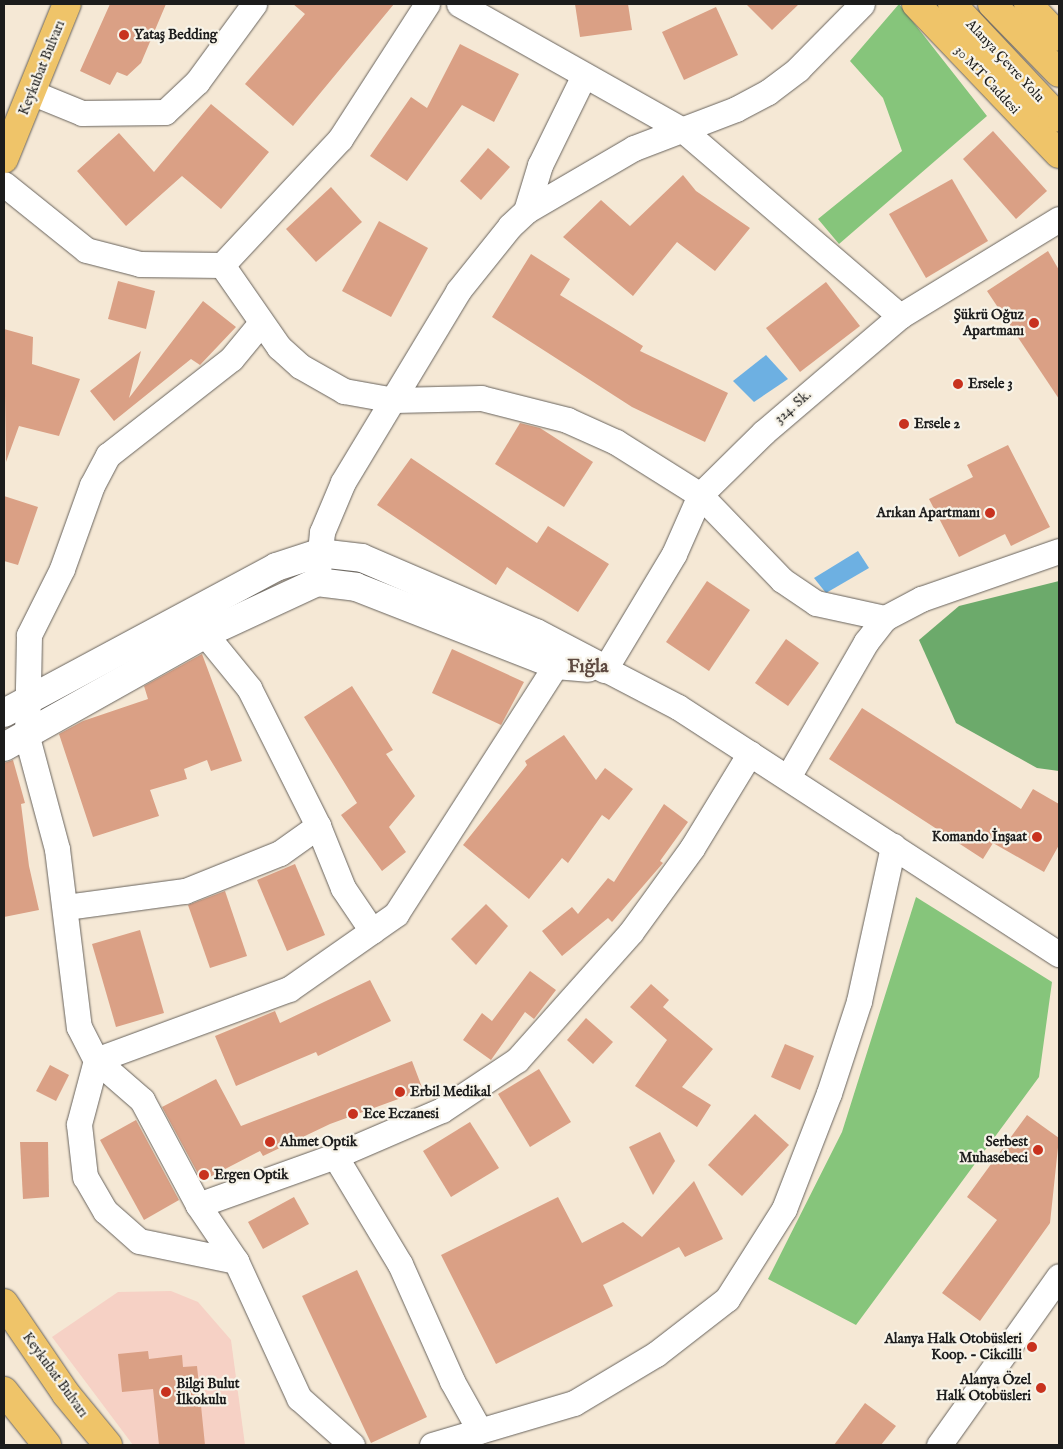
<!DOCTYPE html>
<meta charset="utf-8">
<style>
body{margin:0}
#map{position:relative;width:1063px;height:1449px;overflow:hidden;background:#f5e8d5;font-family:"IM FELL English",serif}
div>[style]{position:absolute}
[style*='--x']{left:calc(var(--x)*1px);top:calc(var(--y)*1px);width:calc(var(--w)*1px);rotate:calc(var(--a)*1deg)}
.built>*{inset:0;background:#f6d1c5}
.green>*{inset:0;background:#86c57b}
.forest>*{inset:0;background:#6caa6b}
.water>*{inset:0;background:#6db0e2}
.building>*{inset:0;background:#daa085}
.roads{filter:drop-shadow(0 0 1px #68635d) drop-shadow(0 0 1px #68635d)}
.minor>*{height:25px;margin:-12.5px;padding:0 12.5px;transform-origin:12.5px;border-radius:12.5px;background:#fff}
.tertiary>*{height:28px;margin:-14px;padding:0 14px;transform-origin:14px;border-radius:14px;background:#fff}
.primary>*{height:28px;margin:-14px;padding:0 14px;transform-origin:14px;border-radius:14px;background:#efc469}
.trunk>*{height:28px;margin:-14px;padding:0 14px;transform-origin:14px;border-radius:14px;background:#efc469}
.dots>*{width:14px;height:14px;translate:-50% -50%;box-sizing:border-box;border:2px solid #f7f3e8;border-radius:50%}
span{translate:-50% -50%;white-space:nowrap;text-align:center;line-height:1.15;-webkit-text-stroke:4.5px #f7f3e8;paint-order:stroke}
.poi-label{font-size:14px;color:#1c1c1c;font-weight:700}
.left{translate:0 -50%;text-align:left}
.right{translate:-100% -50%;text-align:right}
.street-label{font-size:14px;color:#1c1c1c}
.district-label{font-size:19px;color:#5e4a41;font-weight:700}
.frame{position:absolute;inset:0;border:5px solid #1c1c1c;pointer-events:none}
</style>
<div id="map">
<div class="built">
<div style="clip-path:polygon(171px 1291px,198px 1302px,231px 1340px,245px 1445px,133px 1445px,52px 1337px,118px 1292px)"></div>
</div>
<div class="green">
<div style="clip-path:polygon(899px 4px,987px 116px,839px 244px,818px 219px,902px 151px,883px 98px,850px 61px)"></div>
<div style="clip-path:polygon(916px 897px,1052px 982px,1039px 1077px,856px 1325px,768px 1279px,842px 1132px)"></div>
</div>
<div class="forest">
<div style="clip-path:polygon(1059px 581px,1059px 771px,1037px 768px,956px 723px,919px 640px,959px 606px)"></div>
</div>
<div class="water">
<div style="clip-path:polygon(766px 355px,788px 379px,754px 402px,733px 381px)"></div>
<div style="clip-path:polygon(858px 551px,869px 568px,826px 593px,814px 578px)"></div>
</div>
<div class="building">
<div style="clip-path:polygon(110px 4px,166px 4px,141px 63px,127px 76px,117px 72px,110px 85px,80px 71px)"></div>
<div style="clip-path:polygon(293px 4px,394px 4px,293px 126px,245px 84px,305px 14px)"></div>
<div style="clip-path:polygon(575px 4px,628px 4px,632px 30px,580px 37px)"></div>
<div style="clip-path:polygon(746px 4px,799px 4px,772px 30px)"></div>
<div style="clip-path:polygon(716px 7px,738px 55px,684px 80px,662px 32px)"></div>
<div style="clip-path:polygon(460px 44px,519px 74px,494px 122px,462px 105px,407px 181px,370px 156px,411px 97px,427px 108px)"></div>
<div style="clip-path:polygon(211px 104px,269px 152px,221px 209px,182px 176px,126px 226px,77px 171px,119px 133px,154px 172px)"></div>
<div style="clip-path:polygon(993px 131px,1047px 191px,1016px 219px,963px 159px)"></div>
<div style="clip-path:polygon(488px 148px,510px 167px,481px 200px,460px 181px)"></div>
<div style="clip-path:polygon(683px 175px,696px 191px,750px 228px,715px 271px,677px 242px,633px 296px,563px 237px,601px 200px,630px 226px)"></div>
<div style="clip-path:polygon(952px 179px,988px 241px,926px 278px,889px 214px)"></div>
<div style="clip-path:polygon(331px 187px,362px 222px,316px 262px,286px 229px)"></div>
<div style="clip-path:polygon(379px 221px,428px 248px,391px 317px,342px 291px)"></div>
<div style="clip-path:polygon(1048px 251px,1059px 270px,1059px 399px,987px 291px)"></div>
<div style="clip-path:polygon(531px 254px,570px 279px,560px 295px,643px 346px,640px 351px,728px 393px,705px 442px,632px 407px,492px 317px)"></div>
<div style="clip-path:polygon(118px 281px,155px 291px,146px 329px,108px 319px)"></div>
<div style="clip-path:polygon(826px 282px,860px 326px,800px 372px,766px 328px)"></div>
<div style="clip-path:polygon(203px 301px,236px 327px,200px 365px,191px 359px,114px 421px,90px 391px,141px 351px,129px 398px)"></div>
<div style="clip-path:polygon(4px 329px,33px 337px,32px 364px,80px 379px,59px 436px,19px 426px,6px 462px)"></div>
<div style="clip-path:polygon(520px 423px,540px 428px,593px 462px,564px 507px,495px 464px)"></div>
<div style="clip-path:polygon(1008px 445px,1050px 527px,1011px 546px,1005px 534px,959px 557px,929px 499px,973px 477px,967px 465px)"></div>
<div style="clip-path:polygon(411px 458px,537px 543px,548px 526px,609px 564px,578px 612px,507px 567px,496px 585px,377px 505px)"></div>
<div style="clip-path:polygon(4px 496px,38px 507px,18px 565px,4px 561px)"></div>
<div style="clip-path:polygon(707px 581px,750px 610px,709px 671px,666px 642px)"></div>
<div style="clip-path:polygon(786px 639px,819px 663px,788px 706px,755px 683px)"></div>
<div style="clip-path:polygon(452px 649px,524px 682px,501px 725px,432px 693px)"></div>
<div style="clip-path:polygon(202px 654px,242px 761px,211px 771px,207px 760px,184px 769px,187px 779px,150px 790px,159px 816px,93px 837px,59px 734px,83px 721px,148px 699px,144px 686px)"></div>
<div style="clip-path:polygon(352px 686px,393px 750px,386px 754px,415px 796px,389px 827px,406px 852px,382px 871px,341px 815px,357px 803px,304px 717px)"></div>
<div style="clip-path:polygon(862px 708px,1021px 809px,1033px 789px,1059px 804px,1059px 845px,1044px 872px,993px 843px,983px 859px,829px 759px)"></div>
<div style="clip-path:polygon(564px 735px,596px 780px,605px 768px,633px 789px,609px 820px,602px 815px,568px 863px,562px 858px,529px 899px,463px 845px,527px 765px,525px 761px)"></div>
<div style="clip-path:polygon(13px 760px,25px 803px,21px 804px,29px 866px,39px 910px,4px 917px,4px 763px)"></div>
<div style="clip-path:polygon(664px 804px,688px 822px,660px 861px,663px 863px,612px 922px,608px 918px,562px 956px,542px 931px,572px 907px,578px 914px,608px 878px,614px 882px)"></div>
<div style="clip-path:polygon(295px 864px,325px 935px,287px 951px,257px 880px)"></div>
<div style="clip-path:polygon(225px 891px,247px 956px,210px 968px,188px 905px)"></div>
<div style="clip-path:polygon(486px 904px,508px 926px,476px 965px,451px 939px)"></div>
<div style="clip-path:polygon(140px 930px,164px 1013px,116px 1027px,92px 944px)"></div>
<div style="clip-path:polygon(530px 971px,556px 990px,534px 1019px,525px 1012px,491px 1060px,463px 1040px,482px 1013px,492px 1021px)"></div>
<div style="clip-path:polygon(370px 980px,391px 1021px,318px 1056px,316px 1052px,236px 1086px,215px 1036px,275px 1011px,280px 1023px)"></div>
<div style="clip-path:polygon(651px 984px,669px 1000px,663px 1007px,713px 1049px,682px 1087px,711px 1105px,697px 1127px,635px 1086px,667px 1040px,630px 1007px)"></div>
<div style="clip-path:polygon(586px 1018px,613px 1042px,593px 1064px,567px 1040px)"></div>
<div style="clip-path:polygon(785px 1044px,814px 1056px,800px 1090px,771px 1077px)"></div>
<div style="clip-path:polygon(412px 1061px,423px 1090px,330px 1124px,263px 1156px,260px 1151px,202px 1181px,162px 1107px,216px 1079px,241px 1126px)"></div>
<div style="clip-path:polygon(50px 1065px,69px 1075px,56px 1101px,36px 1091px)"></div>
<div style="clip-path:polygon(539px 1069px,571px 1122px,530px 1147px,498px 1094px)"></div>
<div style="clip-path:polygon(755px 1114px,789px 1145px,742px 1196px,708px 1165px)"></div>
<div style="clip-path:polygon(1027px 1115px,1059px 1138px,1050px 1223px,980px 1321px,942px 1293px,997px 1220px,967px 1197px)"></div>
<div style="clip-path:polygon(136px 1120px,179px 1200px,144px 1220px,100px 1140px)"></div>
<div style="clip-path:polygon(470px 1122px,499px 1168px,451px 1197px,423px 1151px)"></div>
<div style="clip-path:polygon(660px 1132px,675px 1161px,653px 1195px,629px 1147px)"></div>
<div style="clip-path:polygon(20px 1142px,48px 1142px,49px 1197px,23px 1199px)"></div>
<div style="clip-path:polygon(694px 1181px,723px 1239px,685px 1257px,679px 1247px,603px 1285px,613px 1306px,496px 1364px,441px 1255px,558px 1197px,582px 1243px,623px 1222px,642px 1237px)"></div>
<div style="clip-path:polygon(294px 1197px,309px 1224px,263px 1249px,248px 1222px)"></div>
<div style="clip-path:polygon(357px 1270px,427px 1417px,371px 1443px,302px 1296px)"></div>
<div style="clip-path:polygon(148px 1351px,149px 1359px,182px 1355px,183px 1367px,197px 1366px,205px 1445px,159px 1445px,153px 1389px,122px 1392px,118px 1354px)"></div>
<div style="clip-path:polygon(865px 1403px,896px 1426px,881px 1445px,834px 1445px)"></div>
</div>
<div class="roads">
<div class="minor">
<div style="--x:459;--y:4;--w:257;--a:29.4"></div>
<div style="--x:683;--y:130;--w:286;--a:40.6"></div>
<div style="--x:33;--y:93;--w:53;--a:22.2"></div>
<div style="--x:82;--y:113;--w:83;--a:-0.7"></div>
<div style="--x:165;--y:112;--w:44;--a:-43.2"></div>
<div style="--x:197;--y:82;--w:97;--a:-53.8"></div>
<div style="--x:4;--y:184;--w:105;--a:38.8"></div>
<div style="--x:86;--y:250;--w:56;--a:14.5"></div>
<div style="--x:140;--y:264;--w:82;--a:0.7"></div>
<div style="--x:222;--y:265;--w:100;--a:55.2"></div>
<div style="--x:279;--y:347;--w:28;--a:42"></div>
<div style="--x:300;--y:366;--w:51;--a:29.6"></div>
<div style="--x:344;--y:391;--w:51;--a:10.2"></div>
<div style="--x:394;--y:400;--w:87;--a:-1.3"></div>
<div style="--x:481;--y:398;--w:89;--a:14.3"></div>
<div style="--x:567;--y:420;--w:54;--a:24.2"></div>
<div style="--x:616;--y:442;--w:99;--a:32.2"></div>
<div style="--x:700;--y:495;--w:118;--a:46"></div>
<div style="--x:782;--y:580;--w:41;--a:34.1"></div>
<div style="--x:816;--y:603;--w:71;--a:12.3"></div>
<div style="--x:526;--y:211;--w:48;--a:-73.1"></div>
<div style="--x:540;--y:165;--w:100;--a:-63.9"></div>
<div style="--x:1059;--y:219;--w:186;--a:148.6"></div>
<div style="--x:900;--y:316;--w:179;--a:139.5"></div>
<div style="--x:764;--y:432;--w:90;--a:135.5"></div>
<div style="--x:700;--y:495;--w:64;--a:113.8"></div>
<div style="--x:674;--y:554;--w:134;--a:121"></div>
<div style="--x:605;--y:669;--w:82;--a:27.5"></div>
<div style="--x:678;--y:707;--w:454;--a:33"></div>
<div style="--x:222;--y:265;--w:173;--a:-46.9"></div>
<div style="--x:340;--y:139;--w:161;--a:-57.2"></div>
<div style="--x:260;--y:324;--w:45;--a:129.6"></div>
<div style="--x:231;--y:359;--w:156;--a:142"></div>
<div style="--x:108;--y:455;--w:34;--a:118"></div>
<div style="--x:92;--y:485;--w:89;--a:109.7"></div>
<div style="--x:62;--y:569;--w:74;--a:116.6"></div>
<div style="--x:29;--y:635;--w:102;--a:91.1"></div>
<div style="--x:27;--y:737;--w:116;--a:75"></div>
<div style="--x:57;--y:849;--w:179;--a:83"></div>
<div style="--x:79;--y:1027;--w:37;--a:63"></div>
<div style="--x:96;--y:1060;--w:61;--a:41"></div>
<div style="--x:142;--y:1100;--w:119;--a:61.9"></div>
<div style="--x:198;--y:1205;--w:68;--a:55.8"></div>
<div style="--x:236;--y:1261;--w:151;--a:65.3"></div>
<div style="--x:299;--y:1398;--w:71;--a:41.6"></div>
<div style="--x:318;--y:572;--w:40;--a:-84.3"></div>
<div style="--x:322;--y:532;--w:54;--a:-67.2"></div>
<div style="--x:343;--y:482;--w:223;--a:-58.9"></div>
<div style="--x:458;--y:291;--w:83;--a:-51.3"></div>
<div style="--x:510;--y:226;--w:22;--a:-43"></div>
<div style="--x:526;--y:211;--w:125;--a:-30.3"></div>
<div style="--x:634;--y:148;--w:109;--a:-20.9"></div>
<div style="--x:736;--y:109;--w:36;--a:-28"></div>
<div style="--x:768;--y:92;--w:38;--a:-37"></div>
<div style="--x:798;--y:69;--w:91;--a:-45.4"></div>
<div style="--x:205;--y:634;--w:70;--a:50.8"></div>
<div style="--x:249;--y:688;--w:154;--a:63.4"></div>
<div style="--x:318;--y:826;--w:67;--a:68"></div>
<div style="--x:343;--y:888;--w:52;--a:56"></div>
<div style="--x:788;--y:777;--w:156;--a:-60"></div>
<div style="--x:866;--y:642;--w:31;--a:-52"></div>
<div style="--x:885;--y:618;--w:41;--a:-27.8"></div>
<div style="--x:921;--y:599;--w:146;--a:-19.2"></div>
<div style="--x:66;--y:907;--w:120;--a:-7.7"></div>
<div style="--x:185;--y:891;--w:102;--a:-21.8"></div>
<div style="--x:280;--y:853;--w:47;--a:-35.4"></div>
<div style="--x:335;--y:1156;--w:126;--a:59"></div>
<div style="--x:400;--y:1264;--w:128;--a:66"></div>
<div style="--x:452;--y:1381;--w:57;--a:60.8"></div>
<div style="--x:198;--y:1205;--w:145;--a:-19.7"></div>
<div style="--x:335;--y:1156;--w:116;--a:-23.3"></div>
<div style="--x:442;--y:1110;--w:90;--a:-33.7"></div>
<div style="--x:517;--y:1060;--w:171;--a:-48.3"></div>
<div style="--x:631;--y:932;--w:104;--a:-54"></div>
<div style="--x:692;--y:848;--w:111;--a:-58.6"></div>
<div style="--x:236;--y:1261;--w:99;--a:-168.3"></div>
<div style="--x:139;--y:1241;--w:45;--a:-138.6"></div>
<div style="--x:105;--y:1211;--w:39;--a:-120"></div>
<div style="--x:85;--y:1177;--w:53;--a:-96.5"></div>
<div style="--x:79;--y:1124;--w:66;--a:-75.1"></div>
<div style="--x:96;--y:1060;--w:206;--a:-20.2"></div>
<div style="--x:289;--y:989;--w:131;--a:-35"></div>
<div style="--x:396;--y:914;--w:296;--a:-57.3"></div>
<div style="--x:432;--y:1445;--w:148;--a:-16.5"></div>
<div style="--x:574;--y:1403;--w:96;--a:-30.9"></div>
<div style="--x:656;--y:1354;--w:90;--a:-37.8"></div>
<div style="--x:727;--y:1299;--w:107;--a:-57.7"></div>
<div style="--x:784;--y:1209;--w:124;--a:-68.8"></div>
<div style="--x:829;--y:1093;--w:97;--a:-71.9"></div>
<div style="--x:859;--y:1001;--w:159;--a:-77.6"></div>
<div style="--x:939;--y:1445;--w:207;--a:-54.6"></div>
</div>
<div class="tertiary">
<div style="--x:4;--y:713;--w:309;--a:-28.2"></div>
<div style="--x:276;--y:567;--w:45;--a:-18"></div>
<div style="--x:319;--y:553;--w:43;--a:6.6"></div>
<div style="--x:362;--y:558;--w:189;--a:23.3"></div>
<div style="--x:536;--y:633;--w:78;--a:27.6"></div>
<div style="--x:4;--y:747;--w:231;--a:-29.3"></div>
<div style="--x:205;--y:634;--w:123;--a:-24.9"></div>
<div style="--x:317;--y:582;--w:39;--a:7"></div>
<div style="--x:356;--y:587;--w:215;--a:21.3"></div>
<div style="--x:556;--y:665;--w:32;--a:5"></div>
</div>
<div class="primary">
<div style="--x:916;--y:4;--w:207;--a:46.4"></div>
<div style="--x:1028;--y:4;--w:45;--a:46.8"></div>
</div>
<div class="trunk">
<div style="--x:952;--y:4;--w:156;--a:46.8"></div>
<div style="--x:992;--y:4;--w:96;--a:45.8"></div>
<div style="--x:4;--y:159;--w:167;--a:-67.9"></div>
<div style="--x:4;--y:1303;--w:110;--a:55.7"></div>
<div style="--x:66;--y:1394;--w:66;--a:50.5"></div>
<div style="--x:4;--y:1391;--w:69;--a:51.5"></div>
</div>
</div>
<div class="dots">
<div style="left:124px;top:35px;background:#c8321e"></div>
<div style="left:1034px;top:323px;background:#c8321e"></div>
<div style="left:958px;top:384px;background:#c8321e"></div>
<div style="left:904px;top:424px;background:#c8321e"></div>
<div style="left:990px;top:513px;background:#c8321e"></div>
<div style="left:1037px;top:837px;background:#c8321e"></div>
<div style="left:400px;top:1092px;background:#c8321e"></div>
<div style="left:353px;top:1114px;background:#c8321e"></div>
<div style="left:270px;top:1142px;background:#c8321e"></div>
<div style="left:1038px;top:1150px;background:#c8321e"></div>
<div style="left:204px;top:1175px;background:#c8321e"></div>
<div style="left:1032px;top:1347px;background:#c8321e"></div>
<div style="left:1041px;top:1388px;background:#c8321e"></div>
<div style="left:166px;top:1392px;background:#c8321e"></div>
</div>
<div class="poi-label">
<span class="left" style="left:134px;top:35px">Yataş Bedding</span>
<span class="right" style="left:1024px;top:323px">Şükrü Oğuz<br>Apartmanı</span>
<span class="left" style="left:968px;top:384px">Ersele 3</span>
<span class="left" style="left:914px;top:424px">Ersele 2</span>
<span class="right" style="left:980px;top:513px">Arıkan Apartmanı</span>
<span class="right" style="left:1027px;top:837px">Komando İnşaat</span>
<span class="left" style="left:410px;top:1092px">Erbil Medikal</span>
<span class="left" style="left:363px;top:1114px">Ece Eczanesi</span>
<span class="left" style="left:280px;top:1142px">Ahmet Optik</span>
<span class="right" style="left:1028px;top:1150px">Serbest<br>Muhasebeci</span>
<span class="left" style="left:214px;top:1175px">Ergen Optik</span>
<span class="right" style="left:1022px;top:1347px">Alanya Halk Otobüsleri<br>Koop. - Cikcilli</span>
<span class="right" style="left:1031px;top:1388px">Alanya Özel<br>Halk Otobüsleri</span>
<span class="left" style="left:176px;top:1392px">Bilgi Bulut<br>İlkokulu</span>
</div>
<div class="street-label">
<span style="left:1005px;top:61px;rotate:47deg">Alanya Çevre Yolu</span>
<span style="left:42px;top:68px;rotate:-68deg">Keykubat Bulvarı</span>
<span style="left:987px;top:80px;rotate:47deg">30 MT Caddesi</span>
<span style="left:793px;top:407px;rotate:-41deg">324. Sk.</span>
<span style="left:55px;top:1375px;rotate:54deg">Keykubat Bulvarı</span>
</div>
<div class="district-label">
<span style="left:588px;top:668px">Fığla</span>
</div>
<div class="frame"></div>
</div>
